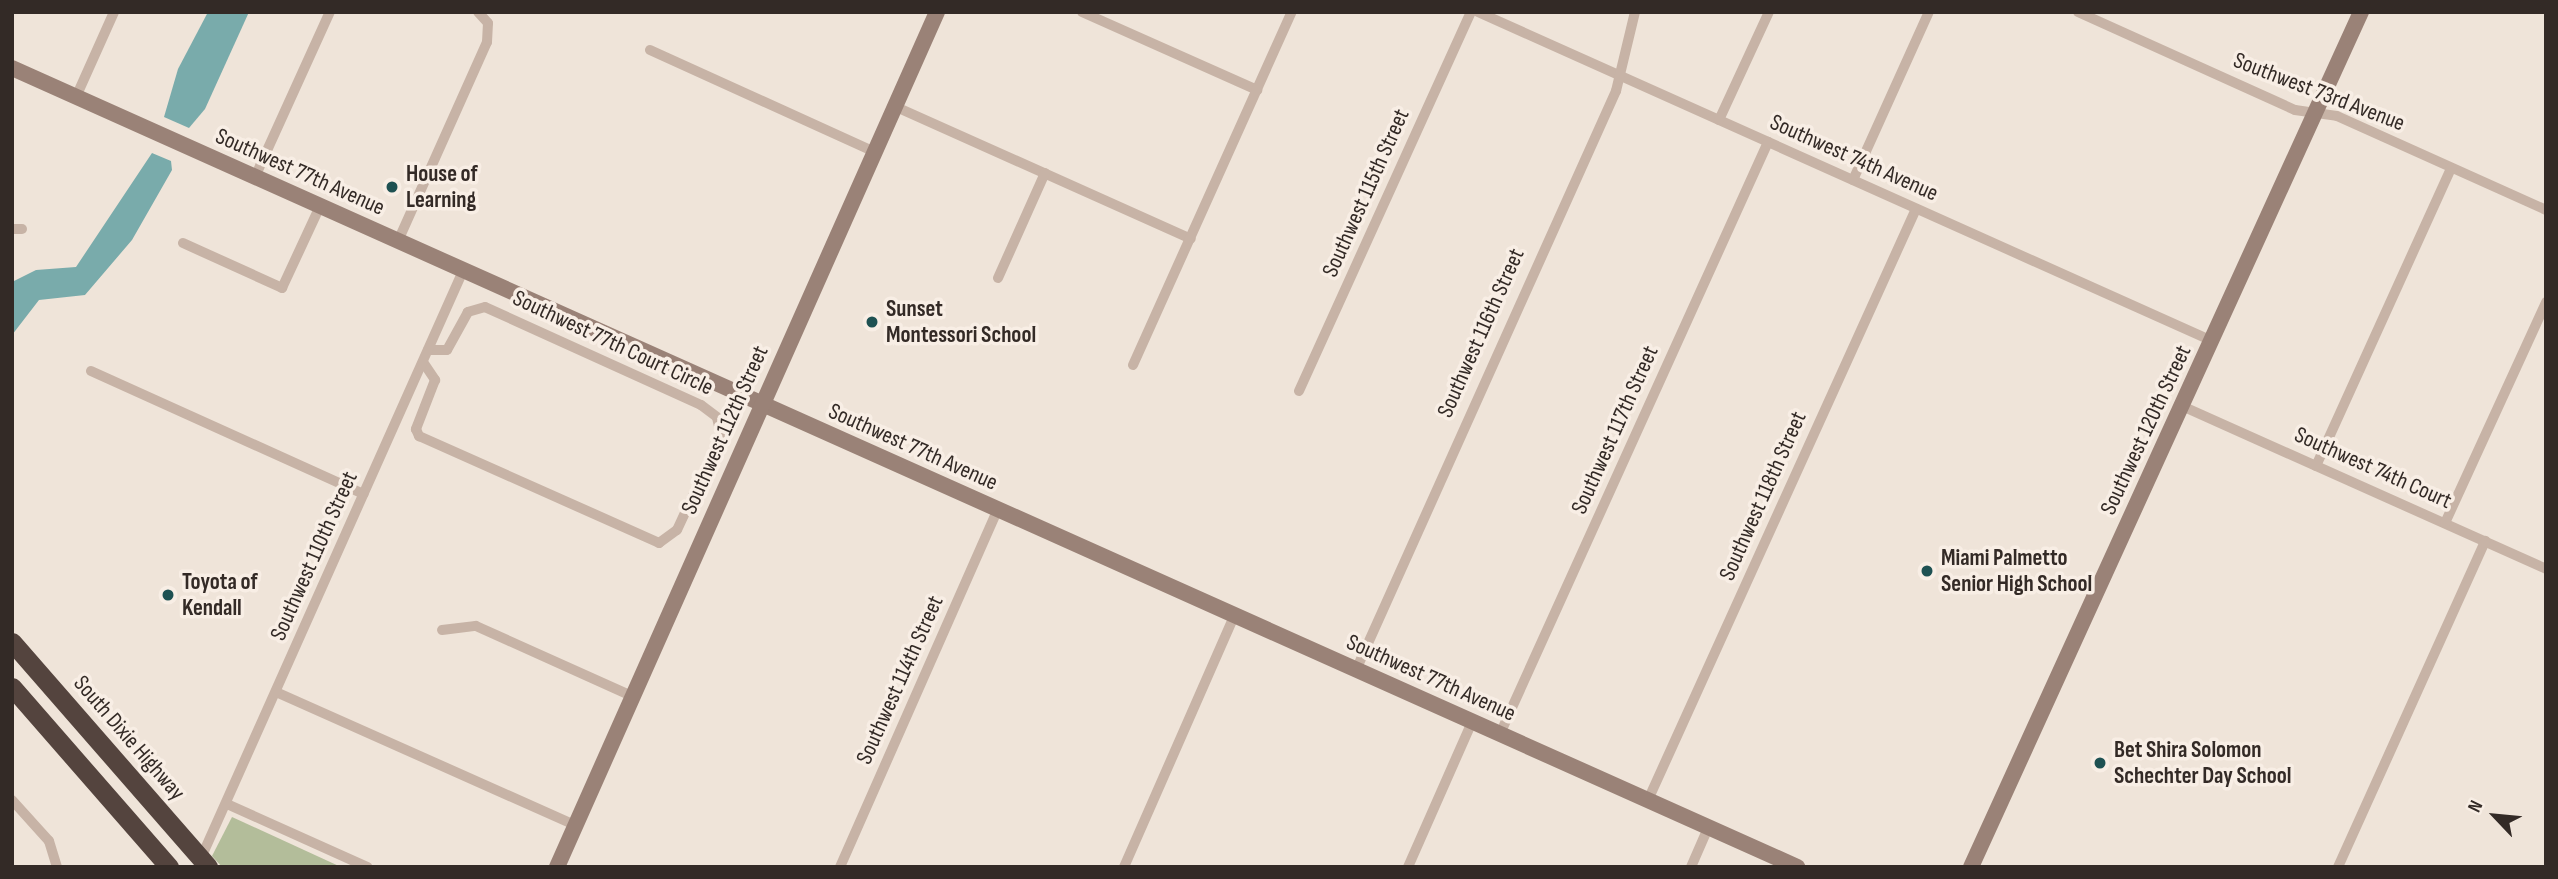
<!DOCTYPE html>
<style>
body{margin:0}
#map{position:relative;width:2558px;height:879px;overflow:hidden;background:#efe4d9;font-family:"Sofia Sans Condensed",sans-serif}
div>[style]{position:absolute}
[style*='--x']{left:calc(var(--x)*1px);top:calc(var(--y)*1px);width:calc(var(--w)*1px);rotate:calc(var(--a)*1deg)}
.green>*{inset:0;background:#b3bd9a}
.water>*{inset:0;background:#79abab}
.street>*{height:10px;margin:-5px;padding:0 5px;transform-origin:5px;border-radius:5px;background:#c7b3a6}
.secondary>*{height:16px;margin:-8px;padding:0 8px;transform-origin:8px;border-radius:8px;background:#9a8277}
.highway>*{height:19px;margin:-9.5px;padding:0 9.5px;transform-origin:9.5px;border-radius:9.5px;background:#54443e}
.dots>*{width:19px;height:19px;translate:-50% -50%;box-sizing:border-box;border:4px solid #f8eee5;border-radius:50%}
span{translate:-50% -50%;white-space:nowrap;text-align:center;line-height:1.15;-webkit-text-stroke:7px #f8eee5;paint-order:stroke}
.street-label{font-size:23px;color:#332a26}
.poi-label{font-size:23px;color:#332a26;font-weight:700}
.left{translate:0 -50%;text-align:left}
.frame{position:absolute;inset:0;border:14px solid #332a26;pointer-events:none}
.north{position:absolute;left:2460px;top:781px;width:70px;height:70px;-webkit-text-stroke:5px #f8eee5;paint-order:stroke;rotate:296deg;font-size:19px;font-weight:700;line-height:28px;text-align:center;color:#332a26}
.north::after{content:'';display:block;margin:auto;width:24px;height:32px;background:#332a26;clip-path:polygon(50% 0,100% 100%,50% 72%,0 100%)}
</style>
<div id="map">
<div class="green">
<div style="clip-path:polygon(232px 817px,341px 867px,222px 867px,212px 856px)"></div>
</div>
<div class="water">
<div style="clip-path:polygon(208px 12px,249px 12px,205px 109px,189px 128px,164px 117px,178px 69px)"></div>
<div style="clip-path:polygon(152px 153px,171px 161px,172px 170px,132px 240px,85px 295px,39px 300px,12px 335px,12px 282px,36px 270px,76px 267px)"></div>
</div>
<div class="street">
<div style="--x:1082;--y:12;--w:192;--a:24"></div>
<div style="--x:1478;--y:12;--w:804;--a:24.14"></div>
<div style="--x:2078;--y:12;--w:238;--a:24.3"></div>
<div style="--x:2295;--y:110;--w:42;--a:8.1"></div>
<div style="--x:2337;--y:116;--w:229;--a:24.2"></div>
<div style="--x:650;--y:50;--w:245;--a:24.4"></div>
<div style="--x:76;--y:97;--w:93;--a:-65.9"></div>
<div style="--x:894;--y:106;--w:325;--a:24.1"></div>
<div style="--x:1719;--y:120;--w:119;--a:-65.2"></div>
<div style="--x:255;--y:177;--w:181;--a:-65.6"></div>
<div style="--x:1853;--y:180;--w:184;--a:-65.7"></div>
<div style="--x:12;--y:229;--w:10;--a:0"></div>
<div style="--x:398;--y:241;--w:218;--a:-65.9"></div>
<div style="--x:487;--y:42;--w:19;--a:-87"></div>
<div style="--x:488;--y:23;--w:15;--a:-132"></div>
<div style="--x:183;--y:243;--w:109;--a:24.4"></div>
<div style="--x:282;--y:288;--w:90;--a:-65.1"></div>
<div style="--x:998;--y:278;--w:115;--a:-65.9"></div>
<div style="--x:423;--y:362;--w:22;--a:56"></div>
<div style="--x:435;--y:380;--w:53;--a:111.2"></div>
<div style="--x:416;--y:429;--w:8;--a:67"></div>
<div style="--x:419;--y:436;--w:263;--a:24"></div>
<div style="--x:659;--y:543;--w:22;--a:-36"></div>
<div style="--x:677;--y:530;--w:105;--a:-65.1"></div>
<div style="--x:721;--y:435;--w:18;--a:-103"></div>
<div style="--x:717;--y:417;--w:20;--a:-143"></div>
<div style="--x:701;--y:405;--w:237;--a:-155.6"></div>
<div style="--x:485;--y:307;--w:18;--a:164"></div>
<div style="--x:468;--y:312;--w:43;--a:118.9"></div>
<div style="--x:447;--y:350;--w:19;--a:180"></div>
<div style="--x:1133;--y:365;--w:387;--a:-65.8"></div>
<div style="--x:91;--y:371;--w:299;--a:24.3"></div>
<div style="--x:1299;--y:391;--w:416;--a:-65.6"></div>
<div style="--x:2182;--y:406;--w:399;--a:24.1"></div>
<div style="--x:2316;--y:466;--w:327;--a:-65.6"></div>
<div style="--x:2445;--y:523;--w:243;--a:-65.4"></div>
<div style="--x:442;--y:630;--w:34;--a:-7"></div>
<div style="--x:476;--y:626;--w:171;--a:24.2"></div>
<div style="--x:1356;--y:670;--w:635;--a:-65.82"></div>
<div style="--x:1616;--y:91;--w:81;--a:-76.5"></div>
<div style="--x:276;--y:692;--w:327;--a:24"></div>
<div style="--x:1500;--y:734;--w:650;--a:-65.64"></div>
<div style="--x:12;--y:800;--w:55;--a:47.9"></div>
<div style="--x:49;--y:841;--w:27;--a:73"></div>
<div style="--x:1648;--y:800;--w:649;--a:-65.61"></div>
<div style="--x:227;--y:804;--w:154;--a:24.2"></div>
<div style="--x:201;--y:858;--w:643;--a:-65.95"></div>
<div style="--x:840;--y:867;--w:391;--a:-66.2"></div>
<div style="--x:1124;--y:867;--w:274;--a:-66.3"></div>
<div style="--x:1408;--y:867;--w:158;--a:-66.2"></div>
<div style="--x:1691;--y:867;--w:43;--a:-66.4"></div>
<div style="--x:2338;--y:867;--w:358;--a:-65.7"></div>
</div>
<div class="secondary">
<div style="--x:12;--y:68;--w:1956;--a:24.11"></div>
<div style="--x:557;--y:867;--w:936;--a:-66.04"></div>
<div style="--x:1971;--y:867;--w:940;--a:-65.48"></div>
</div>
<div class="highway">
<div style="--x:12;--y:642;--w:298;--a:48.9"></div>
<div style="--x:12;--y:687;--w:239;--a:48.9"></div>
</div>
<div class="dots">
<div style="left:392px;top:187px;background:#1e5152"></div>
<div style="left:872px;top:322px;background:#1e5152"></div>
<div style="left:1927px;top:571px;background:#1e5152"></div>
<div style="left:168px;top:595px;background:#1e5152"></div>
<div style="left:2100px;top:763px;background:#1e5152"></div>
</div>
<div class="street-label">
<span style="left:2319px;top:92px;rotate:21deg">Southwest 73rd Avenue</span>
<span style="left:1854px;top:158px;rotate:24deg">Southwest 74th Avenue</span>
<span style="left:300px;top:172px;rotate:24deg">Southwest 77th Avenue</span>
<span style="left:1366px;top:193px;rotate:-66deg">Southwest 115th Street</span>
<span style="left:1481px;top:333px;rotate:-66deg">Southwest 116th Street</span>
<span style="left:613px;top:343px;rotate:25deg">Southwest 77th Court Circle</span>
<span style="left:725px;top:430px;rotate:-66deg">Southwest 112th Street</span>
<span style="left:1615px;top:430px;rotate:-66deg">Southwest 117th Street</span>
<span style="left:2146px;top:430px;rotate:-65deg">Southwest 120th Street</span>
<span style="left:913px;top:447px;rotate:24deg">Southwest 77th Avenue</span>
<span style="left:2373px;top:468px;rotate:24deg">Southwest 74th Court</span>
<span style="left:1763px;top:496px;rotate:-66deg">Southwest 118th Street</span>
<span style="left:314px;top:556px;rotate:-66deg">Southwest 110th Street</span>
<span style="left:1431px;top:678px;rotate:24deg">Southwest 77th Avenue</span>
<span style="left:900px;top:680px;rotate:-66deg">Southwest 114th Street</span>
<span style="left:129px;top:738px;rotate:49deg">South Dixie Highway</span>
</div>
<div class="poi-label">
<span class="left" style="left:406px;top:187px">House of<br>Learning</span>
<span class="left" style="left:886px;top:322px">Sunset<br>Montessori School</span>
<span class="left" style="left:1941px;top:571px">Miami Palmetto<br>Senior High School</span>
<span class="left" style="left:182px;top:595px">Toyota of<br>Kendall</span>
<span class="left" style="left:2114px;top:763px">Bet Shira Solomon<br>Schechter Day School</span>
</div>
<div class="frame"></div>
<div class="north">N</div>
</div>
